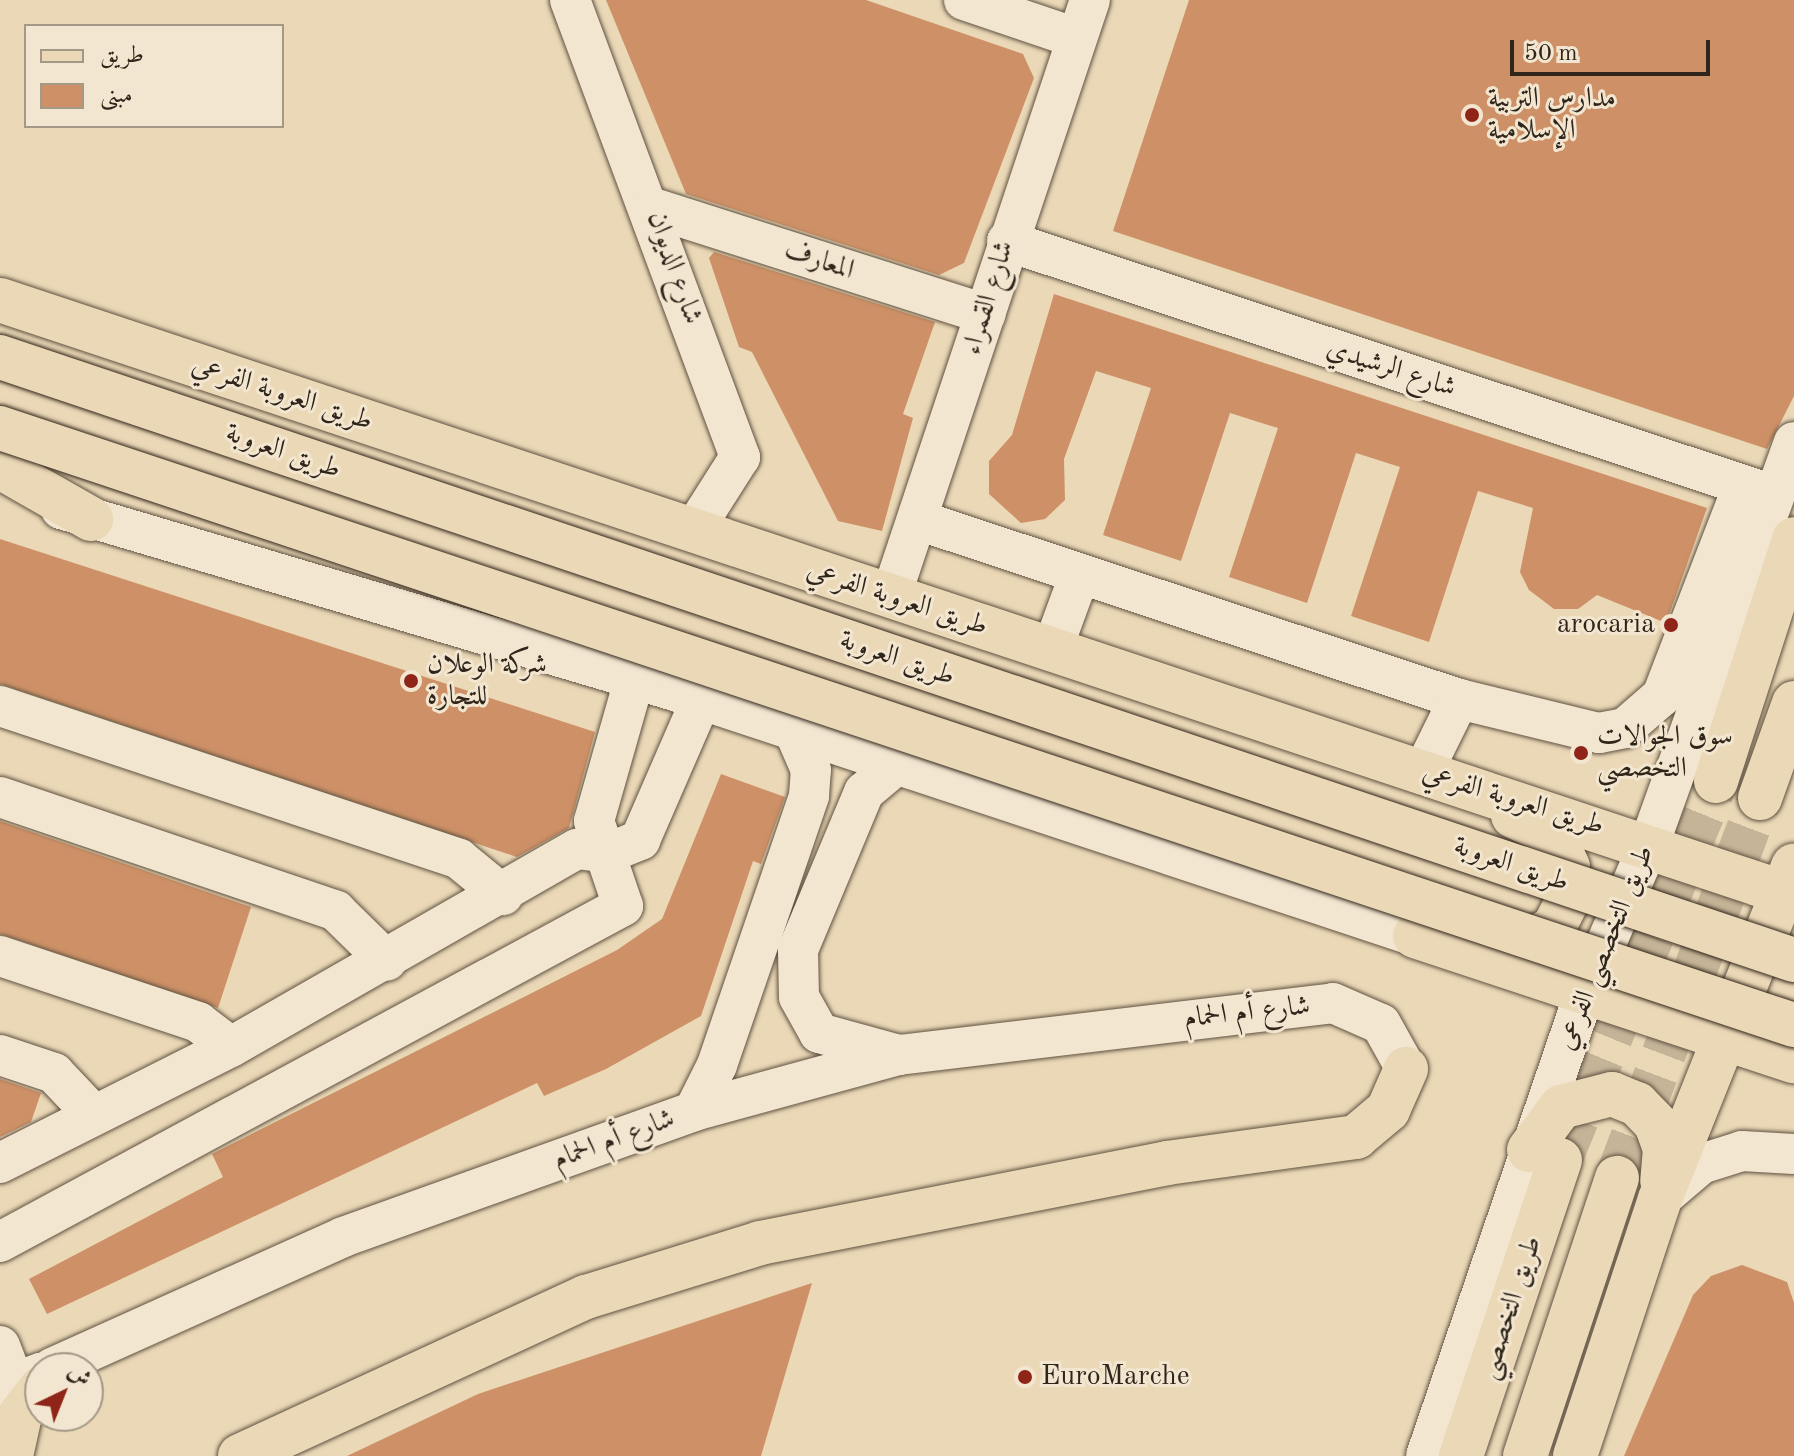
<!DOCTYPE html>
<meta charset="utf-8">
<style>
body{margin:0}
#map{position:relative;width:1794px;height:1456px;overflow:hidden;background:#ebd8b7;font-family:"Old Standard TT",Amiri,serif}
div>[style]{position:absolute}
[style*='--x']{left:calc(var(--x)*1px);top:calc(var(--y)*1px);width:calc(var(--w)*1px);rotate:calc(var(--a)*1deg)}
.building>*{inset:0;background:#ce9167}
.major-tunnel>*{height:44px;margin-top:-22px;transform-origin:0;background:repeating-linear-gradient(90deg,#c6b498 0 44px,transparent 0 66px)}
.roads{filter:drop-shadow(0 0 2px #5f5241) drop-shadow(0 0 2px #5f5241)}
.minor>*{height:40px;margin:-20px;padding:0 20px;transform-origin:20px;border-radius:20px;background:#f2e6d0}
.major>*{height:44px;margin:-22px;padding:0 22px;transform-origin:22px;border-radius:22px;background:#ebd8b7}
.bridges{filter:drop-shadow(0 0 2px #30251a) drop-shadow(0 0 2px #30251a)}
.major-bridge>*{height:44px;margin:-22px;padding:0 22px;transform-origin:22px;border-radius:22px;background:#ebd8b7}
.dots>*{width:22px;height:22px;translate:-50% -50%;box-sizing:border-box;border:4px solid #f2e6d0;border-radius:50%}
span{translate:-50% -50%;white-space:nowrap;text-align:center;line-height:1.15;-webkit-text-stroke:6px #f2e6d0;paint-order:stroke}
.poi-label{font-size:28px;color:#30251a}
.left{translate:0 -50%;text-align:left}
.right{translate:-100% -50%;text-align:right}
.street-label{font-size:28px;color:#30251a}
.legend{position:absolute;left:24px;top:24px;width:260px;height:104px;box-sizing:border-box;background:#f2e6d0;border:2px solid #a49987;margin:0;padding:10px 14px;list-style:none;font-size:24px;color:#30251a}
.legend li{display:flex;align-items:center;gap:16px;height:40px}
.legend b{width:40px;border:2px solid #a49987}
.north{position:absolute;left:24px;top:1352px;width:80px;height:80px;box-sizing:border-box;background:#f2e6d0;border:2px solid #a49987;border-radius:50%;rotate:43deg;font-size:22px;font-weight:700;line-height:32px;text-align:center;color:#30251a}
.north::after{content:'';display:block;margin:auto;width:28px;height:36px;background:#8f2418;clip-path:polygon(50% 0,100% 100%,50% 72%,0 100%)}
.scale{position:absolute;left:1510px;top:40px;width:200px;height:36px;box-sizing:border-box;border:4px solid #30251a;border-top:0;padding-left:10px;font-size:24px;line-height:28px;white-space:nowrap;color:#30251a;-webkit-text-stroke:6px #f2e6d0;paint-order:stroke}
</style>
<div id="map">
<div class="building">
<div style="clip-path:polygon(606px 0,866px 0,1023px 54px,1034px 78px,964px 263px,939px 275px,686px 194px)"></div>
<div style="clip-path:polygon(1189px 0,1794px 0,1794px 396px,1767px 449px,1113px 231px)"></div>
<div style="clip-path:polygon(714px 252px,935px 322px,903px 414px,913px 418px,882px 531px,838px 521px,752px 352px,739px 347px,709px 258px)"></div>
<div style="clip-path:polygon(1054px 294px,1707px 508px,1666px 623px,1597px 595px,1578px 609px,1554px 609px,1529px 590px,1520px 572px,1533px 508px,1478px 491px,1429px 642px,1351px 616px,1400px 467px,1356px 453px,1307px 603px,1229px 577px,1278px 428px,1230px 413px,1181px 561px,1103px 535px,1151px 388px,1096px 371px,1064px 459px,1065px 500px,1045px 519px,1021px 523px,989px 494px,989px 461px,1012px 435px)"></div>
<div style="clip-path:polygon(0 539px,595px 732px,569px 828px,517px 857px,0 684px)"></div>
<div style="clip-path:polygon(721px 774px,785px 797px,761px 864px,753px 861px,701px 1016px,606px 1069px,544px 1096px,537px 1083px,47px 1314px,29px 1279px,223px 1177px,212px 1154px,617px 950px,662px 919px)"></div>
<div style="clip-path:polygon(0 821px,251px 907px,218px 1008px,0 934px)"></div>
<div style="clip-path:polygon(0 1079px,41px 1093px,31px 1122px,0 1137px)"></div>
<div style="clip-path:polygon(1742px 1265px,1787px 1282px,1794px 1303px,1794px 1456px,1624px 1456px,1693px 1295px,1711px 1276px)"></div>
<div style="clip-path:polygon(812px 1283px,761px 1456px,347px 1456px,478px 1394px)"></div>
</div>
<div class="major-tunnel">
<div style="--x:1560;--y:1160;--w:410;--a:-67.6"></div>
<div style="--x:1617;--y:1178;--w:406;--a:-69.4"></div>
</div>
<div class="roads">
<div class="minor">
<div style="--x:570;--y:0;--w:488;--a:69.6"></div>
<div style="--x:740;--y:457;--w:88;--a:122.4"></div>
<div style="--x:964;--y:0;--w:118;--a:18.7"></div>
<div style="--x:653;--y:208;--w:349;--a:17.7"></div>
<div style="--x:1007;--y:241;--w:804;--a:18.34"></div>
<div style="--x:61;--y:509;--w:644;--a:16.52"></div>
<div style="--x:678;--y:692;--w:776;--a:18.32"></div>
<div style="--x:918;--y:520;--w:570;--a:18.31"></div>
<div style="--x:1459;--y:699;--w:144;--a:13.7"></div>
<div style="--x:1599;--y:733;--w:26;--a:-11"></div>
<div style="--x:1625;--y:728;--w:49;--a:-40.9"></div>
<div style="--x:1662;--y:696;--w:225;--a:-68.9"></div>
<div style="--x:891;--y:596;--w:628;--a:-71.54"></div>
<div style="--x:1052;--y:650;--w:76;--a:-69.9"></div>
<div style="--x:0;--y:706;--w:484;--a:18.4"></div>
<div style="--x:459;--y:859;--w:57;--a:39.3"></div>
<div style="--x:895;--y:766;--w:40;--a:140"></div>
<div style="--x:864;--y:792;--w:171;--a:112.7"></div>
<div style="--x:798;--y:950;--w:47;--a:88.8"></div>
<div style="--x:799;--y:997;--w:41;--a:60.9"></div>
<div style="--x:819;--y:1033;--w:83;--a:15.4"></div>
<div style="--x:1422;--y:774;--w:84;--a:-63.7"></div>
<div style="--x:0;--y:797;--w:355;--a:18.7"></div>
<div style="--x:336;--y:911;--w:71;--a:44.4"></div>
<div style="--x:0;--y:956;--w:209;--a:18.4"></div>
<div style="--x:198;--y:1022;--w:41;--a:37.1"></div>
<div style="--x:0;--y:1055;--w:57;--a:18.4"></div>
<div style="--x:54;--y:1073;--w:54;--a:46.5"></div>
<div style="--x:694;--y:1111;--w:51;--a:-63.4"></div>
<div style="--x:717;--y:1065;--w:284;--a:-71.1"></div>
<div style="--x:809;--y:796;--w:26;--a:-86"></div>
<div style="--x:811;--y:770;--w:40;--a:-113.4"></div>
<div style="--x:0;--y:1163;--w:258;--a:-26.7"></div>
<div style="--x:231;--y:1047;--w:399;--a:-29.8"></div>
<div style="--x:577;--y:849;--w:31;--a:7"></div>
<div style="--x:608;--y:853;--w:35;--a:-22"></div>
<div style="--x:640;--y:840;--w:153;--a:-66.5"></div>
<div style="--x:1660;--y:1199;--w:54;--a:-40.5"></div>
<div style="--x:1701;--y:1164;--w:43;--a:-17.6"></div>
<div style="--x:1742;--y:1151;--w:52;--a:3.3"></div>
<div style="--x:0;--y:1242;--w:708;--a:-28.34"></div>
<div style="--x:623;--y:906;--w:90;--a:-108.8"></div>
<div style="--x:594;--y:821;--w:146;--a:-74.1"></div>
<div style="--x:0;--y:1346;--w:40;--a:69"></div>
<div style="--x:52;--y:1368;--w:319;--a:-24.2"></div>
<div style="--x:343;--y:1237;--w:373;--a:-19.7"></div>
<div style="--x:694;--y:1111;--w:213;--a:-15.3"></div>
<div style="--x:899;--y:1055;--w:437;--a:-6.8"></div>
<div style="--x:1333;--y:1003;--w:52;--a:23.6"></div>
<div style="--x:1381;--y:1024;--w:51;--a:60.9"></div>
<div style="--x:0;--y:1388;--w:43;--a:-20.6"></div>
<div style="--x:1426;--y:1456;--w:490;--a:-71.1"></div>
<div style="--x:1585;--y:992;--w:163;--a:-66.6"></div>
<div style="--x:1650;--y:842;--w:425;--a:-70.2"></div>
</div>
<div class="major">
<div style="--x:0;--y:300;--w:1890;--a:18.38"></div>
<div style="--x:0;--y:467;--w:105;--a:29.7"></div>
<div style="--x:1716;--y:781;--w:254;--a:-72.1"></div>
<div style="--x:1760;--y:798;--w:101;--a:-70.3"></div>
<div style="--x:1415;--y:936;--w:399;--a:18.3"></div>
<div style="--x:1507;--y:957;--w:56;--a:-32.6"></div>
<div style="--x:1554;--y:927;--w:27;--a:-63"></div>
<div style="--x:1566;--y:903;--w:36;--a:-87"></div>
<div style="--x:1568;--y:867;--w:35;--a:-114"></div>
<div style="--x:1554;--y:835;--w:45;--a:-155.1"></div>
<div style="--x:1529;--y:1150;--w:54;--a:-53.3"></div>
<div style="--x:1561;--y:1107;--w:53;--a:-14.3"></div>
<div style="--x:1612;--y:1094;--w:27;--a:22"></div>
<div style="--x:1637;--y:1104;--w:28;--a:46"></div>
<div style="--x:1656;--y:1124;--w:27;--a:70"></div>
<div style="--x:1665;--y:1149;--w:32;--a:95"></div>
<div style="--x:11;--y:1456;--w:42;--a:-77.6"></div>
<div style="--x:20;--y:1415;--w:33;--a:-52"></div>
<div style="--x:240;--y:1456;--w:381;--a:-24.7"></div>
<div style="--x:586;--y:1297;--w:182;--a:-17.2"></div>
<div style="--x:760;--y:1243;--w:415;--a:-11.1"></div>
<div style="--x:1167;--y:1163;--w:191;--a:-7.8"></div>
<div style="--x:1356;--y:1137;--w:42;--a:-40.2"></div>
<div style="--x:1388;--y:1110;--w:45;--a:-66.3"></div>
<div style="--x:1461;--y:1456;--w:312;--a:-71.5"></div>
<div style="--x:1525;--y:1456;--w:293;--a:-71.7"></div>
<div style="--x:1575;--y:1456;--w:271;--a:-71.7"></div>
<div style="--x:1660;--y:1199;--w:359;--a:-68.2"></div>
</div>
</div>
<div class="bridges">
<div class="major-bridge">
<div style="--x:0;--y:357;--w:1893;--a:18.58"></div>
<div style="--x:0;--y:428;--w:1891;--a:18.41"></div>
</div>
</div>
<div class="dots">
<div style="left:1472px;top:115px;background:#8f2418"></div>
<div style="left:1671px;top:625px;background:#8f2418"></div>
<div style="left:411px;top:681px;background:#8f2418"></div>
<div style="left:1581px;top:753px;background:#8f2418"></div>
<div style="left:1025px;top:1377px;background:#8f2418"></div>
</div>
<div class="poi-label">
<span class="left" style="left:1488px;top:115px">مدارس التربية<br>الإسلامية</span>
<span class="right" style="left:1655px;top:625px">arocaria</span>
<span class="left" style="left:427px;top:681px">شركة الوعلان<br>للتجارة</span>
<span class="left" style="left:1597px;top:753px">سوق الجوالات<br>التخصصي</span>
<span class="left" style="left:1041px;top:1377px">EuroMarche</span>
</div>
<div class="street-label">
<span style="left:819px;top:261px;rotate:18deg">المعارف</span>
<span style="left:674px;top:268px;rotate:71deg">شارع الديوان</span>
<span style="left:989px;top:298px;rotate:-73deg">شارع القمراء</span>
<span style="left:1391px;top:369px;rotate:18deg">شارع الرشيدي</span>
<span style="left:282px;top:394px;rotate:18deg">طريق العروبة الفرعي</span>
<span style="left:283px;top:452px;rotate:19deg">طريق العروبة</span>
<span style="left:897px;top:599px;rotate:18deg">طريق العروبة الفرعي</span>
<span style="left:897px;top:659px;rotate:19deg">طريق العروبة</span>
<span style="left:1513px;top:800px;rotate:17deg">طريق العروبة الفرعي</span>
<span style="left:1511px;top:865px;rotate:19deg">طريق العروبة</span>
<span style="left:1606px;top:948px;rotate:-68deg">طريق التخصصي الفرعي</span>
<span style="left:1247px;top:1013px;rotate:-6deg">شارع أم الحمام</span>
<span style="left:614px;top:1140px;rotate:-20deg">شارع أم الحمام</span>
<span style="left:1511px;top:1308px;rotate:-72deg">طريق التخصصي</span>
</div>
<ul class="legend">
<li><b style="height:10px;background:#ebd8b7"></b>طريق</li>
<li><b style="height:22px;background:#ce9167"></b>مبنى</li>
</ul>
<div class="north">ش</div>
<div class="scale">50 m</div>
</div>
